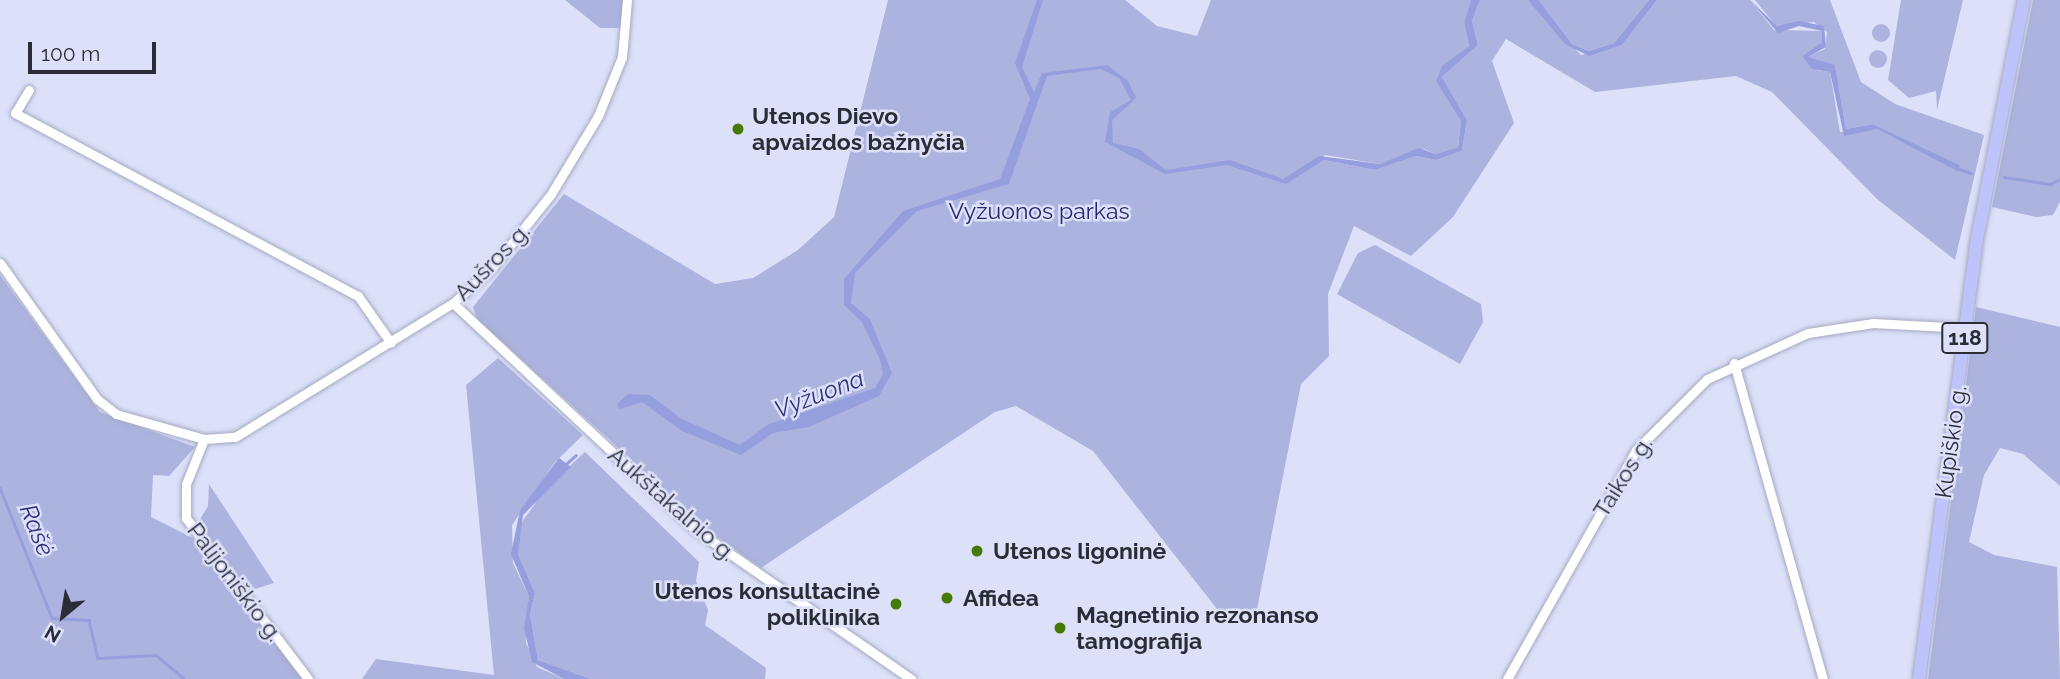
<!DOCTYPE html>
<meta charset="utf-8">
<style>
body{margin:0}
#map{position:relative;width:2060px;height:679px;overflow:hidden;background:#dce1f9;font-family:Raleway,sans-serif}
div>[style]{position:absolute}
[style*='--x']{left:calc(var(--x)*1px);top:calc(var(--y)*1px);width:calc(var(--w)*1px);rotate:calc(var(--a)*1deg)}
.green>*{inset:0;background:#acb3df}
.round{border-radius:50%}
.water>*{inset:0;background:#969fdd}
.stream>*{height:2.5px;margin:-1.25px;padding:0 1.25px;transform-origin:1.25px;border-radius:1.25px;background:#969fdd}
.roads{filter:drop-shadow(0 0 2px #a6aac2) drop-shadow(0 0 2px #a6aac2)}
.minor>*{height:9px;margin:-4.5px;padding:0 4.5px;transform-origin:4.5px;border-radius:4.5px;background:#fff}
.major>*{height:12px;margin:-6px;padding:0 6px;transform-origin:6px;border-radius:6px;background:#bec4fb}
.dots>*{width:19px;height:19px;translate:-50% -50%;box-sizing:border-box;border:4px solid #dce1f9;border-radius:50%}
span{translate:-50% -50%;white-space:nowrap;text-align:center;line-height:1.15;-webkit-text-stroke:5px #dce1f9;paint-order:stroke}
.shield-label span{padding:2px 5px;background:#dce1f9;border:2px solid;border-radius:5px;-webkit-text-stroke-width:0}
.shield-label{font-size:21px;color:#2b2d36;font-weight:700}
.poi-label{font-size:23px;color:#2b2d36;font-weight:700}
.left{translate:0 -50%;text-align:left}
.right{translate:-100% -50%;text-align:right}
.park-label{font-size:23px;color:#27256d}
.street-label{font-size:23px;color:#2b2d36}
.water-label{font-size:24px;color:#31327b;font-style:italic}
.north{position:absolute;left:28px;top:581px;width:70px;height:70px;-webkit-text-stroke:5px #dce1f9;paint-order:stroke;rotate:210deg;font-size:19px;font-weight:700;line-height:28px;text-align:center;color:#2b2d36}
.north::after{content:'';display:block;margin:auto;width:24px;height:32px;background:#2b2d36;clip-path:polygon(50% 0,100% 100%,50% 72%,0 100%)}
.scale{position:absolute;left:28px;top:42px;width:128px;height:32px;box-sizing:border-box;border:4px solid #2b2d36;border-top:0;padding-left:9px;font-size:21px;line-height:24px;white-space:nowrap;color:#2b2d36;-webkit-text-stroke:5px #dce1f9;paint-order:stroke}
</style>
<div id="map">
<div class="green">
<div style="clip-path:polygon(565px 0,623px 0,620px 28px,600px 28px)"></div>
<div style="clip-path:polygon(888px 0,1125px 0,1157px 26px,1197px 36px,1211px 0,1471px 0,1464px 22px,1469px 46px,1438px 75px,1461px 121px,1458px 147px,1436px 154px,1424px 149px,1380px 164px,1325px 155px,1315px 165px,1324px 160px,1375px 170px,1416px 156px,1436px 160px,1462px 151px,1467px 120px,1442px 77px,1478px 45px,1472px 21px,1480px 0,1528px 0,1581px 55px,1622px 45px,1657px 0,1750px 0,1774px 30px,1822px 31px,1822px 42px,1802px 56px,1817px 70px,1830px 72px,1840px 132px,1877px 129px,1959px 171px,1960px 165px,1873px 124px,1846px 129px,1835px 66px,1814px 64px,1807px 57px,1825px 49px,1827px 32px,1814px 22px,1776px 26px,1755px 0,1830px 0,1861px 82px,1895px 104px,1984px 135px,1955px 260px,1877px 199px,1772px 92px,1736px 76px,1595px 92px,1506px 39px,1492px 61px,1514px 123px,1453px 217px,1411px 256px,1354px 226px,1328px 294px,1329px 356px,1301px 384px,1257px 609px,1228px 623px,1093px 451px,1016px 406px,995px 412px,761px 568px,713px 534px,477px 319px,473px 307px,564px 194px,715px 284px,753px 278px,798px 250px,834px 217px)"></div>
<div style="clip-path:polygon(1539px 0,1649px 0,1614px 43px,1589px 51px,1572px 44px)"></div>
<div style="clip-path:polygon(1901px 0,1963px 0,1937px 110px,1936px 91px,1909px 98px,1888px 80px)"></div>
<div style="clip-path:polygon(2033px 0,2060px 0,2060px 202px,2053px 215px,2036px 217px,1992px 207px)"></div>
<div class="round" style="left:1872px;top:24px;width:18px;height:18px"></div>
<div class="round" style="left:1869px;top:50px;width:18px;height:18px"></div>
<div style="clip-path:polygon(1375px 245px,1481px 304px,1483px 322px,1460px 364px,1337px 294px,1358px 253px)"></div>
<div style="clip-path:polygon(0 275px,100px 412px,195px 447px,169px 476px,153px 475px,151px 517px,193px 538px,303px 679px,0 679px)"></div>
<div style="clip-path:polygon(1976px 307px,2060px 327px,2060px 486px,2023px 454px,2000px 448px,1984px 475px,1969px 542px,1994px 555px,2057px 567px,2060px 679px,1928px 679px)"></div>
<div style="clip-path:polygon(498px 358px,583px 435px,555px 462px,512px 525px,513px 563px,529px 597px,526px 643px,537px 667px,564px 679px,362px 679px,376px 659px,494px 675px,466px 385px)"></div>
<div style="clip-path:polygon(585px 452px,699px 562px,696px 581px,708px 610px,705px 625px,766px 668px,765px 679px,591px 679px,538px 660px,530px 614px,535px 593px,518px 554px,519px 526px,547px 487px)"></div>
<div style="clip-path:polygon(209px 484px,274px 583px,245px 592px,196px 526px,208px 506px)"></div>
</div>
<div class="water">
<div style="clip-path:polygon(1037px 0,1043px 0,1022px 67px,1034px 92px,1042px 73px,1107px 65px,1128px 81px,1136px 98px,1112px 120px,1113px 143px,1139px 149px,1166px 170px,1230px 160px,1283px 179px,1319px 156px,1380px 164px,1419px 148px,1436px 154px,1458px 147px,1461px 121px,1436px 81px,1442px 66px,1469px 46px,1464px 22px,1471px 0,1480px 0,1472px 21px,1478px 45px,1442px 77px,1467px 120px,1462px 151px,1436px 160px,1416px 156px,1375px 170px,1324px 160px,1286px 184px,1227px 165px,1165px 174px,1105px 142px,1110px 112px,1131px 100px,1119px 78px,1101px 69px,1047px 76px,1009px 184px,917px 211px,855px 273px,851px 303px,870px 319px,892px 373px,879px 396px,809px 427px,773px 433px,741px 455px,682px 431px,642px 402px,620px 409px,617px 404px,628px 394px,650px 395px,682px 419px,740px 445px,769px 424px,875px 388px,883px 374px,880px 360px,862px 322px,844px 305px,844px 279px,903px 211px,1000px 179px,1030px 99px,1015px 63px)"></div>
<div style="clip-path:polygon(1528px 0,1539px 0,1572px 44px,1589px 51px,1614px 43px,1649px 0,1657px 0,1622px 45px,1589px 56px,1565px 44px)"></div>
<div style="clip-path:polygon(1750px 0,1777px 26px,1799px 21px,1824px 26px,1826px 47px,1808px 57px,1835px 65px,1846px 129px,1873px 124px,1960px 165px,1959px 172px,1877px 129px,1844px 136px,1830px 72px,1812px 69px,1802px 56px,1822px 42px,1822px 31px,1799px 26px,1778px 33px)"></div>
<div style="clip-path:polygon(559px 458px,571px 467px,523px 515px,518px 554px,535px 593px,530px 614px,538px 660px,591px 679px,564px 679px,532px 662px,524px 628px,529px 597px,511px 554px,520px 510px)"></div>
</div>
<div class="stream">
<div style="--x:1957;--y:168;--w:15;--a:20"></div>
<div style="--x:2004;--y:177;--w:47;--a:8.7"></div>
<div style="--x:2050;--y:184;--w:11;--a:-27"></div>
<div style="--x:566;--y:464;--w:13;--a:-42"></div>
<div style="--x:0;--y:488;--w:140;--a:68.2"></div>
<div style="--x:52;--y:618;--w:37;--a:3"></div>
<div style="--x:89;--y:620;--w:39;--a:77"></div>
<div style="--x:98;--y:658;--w:58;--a:-3"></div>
<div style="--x:156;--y:655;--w:38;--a:40"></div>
</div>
<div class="roads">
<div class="minor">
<div style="--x:29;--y:90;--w:27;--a:121"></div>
<div style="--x:15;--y:113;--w:389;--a:28.1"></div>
<div style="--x:358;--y:296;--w:57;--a:54.9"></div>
<div style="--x:0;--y:263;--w:167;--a:54.5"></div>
<div style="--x:97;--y:399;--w:24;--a:38"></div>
<div style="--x:116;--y:414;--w:91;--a:15.9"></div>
<div style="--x:204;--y:439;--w:31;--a:-4"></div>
<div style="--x:235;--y:437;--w:256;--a:-31.6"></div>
<div style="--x:453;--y:303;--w:52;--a:-41.9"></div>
<div style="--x:492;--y:268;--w:95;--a:-51.4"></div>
<div style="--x:551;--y:194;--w:91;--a:-58.9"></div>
<div style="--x:598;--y:116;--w:64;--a:-67.9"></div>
<div style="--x:622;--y:57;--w:57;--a:-85"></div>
<div style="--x:453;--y:303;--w:333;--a:43.1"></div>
<div style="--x:696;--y:530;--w:262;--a:34.7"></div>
<div style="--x:1734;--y:363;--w:328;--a:74.3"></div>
<div style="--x:204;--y:439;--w:48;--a:111.8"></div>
<div style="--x:186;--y:484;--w:34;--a:90"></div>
<div style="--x:186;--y:518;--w:202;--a:52.8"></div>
<div style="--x:1507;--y:679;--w:263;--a:-60.6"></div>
<div style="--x:1636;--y:450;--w:100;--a:-45"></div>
<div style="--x:1707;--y:379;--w:111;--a:-24.5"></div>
<div style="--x:1808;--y:333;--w:66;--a:-8.7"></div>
<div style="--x:1873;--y:323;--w:93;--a:3.1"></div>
</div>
<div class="major">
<div style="--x:1919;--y:679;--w:439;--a:-82.5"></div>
<div style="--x:1976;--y:244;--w:249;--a:-78.9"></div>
</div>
</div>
<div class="dots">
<div style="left:738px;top:129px;background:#467a07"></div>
<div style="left:977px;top:551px;background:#467a07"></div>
<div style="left:947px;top:598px;background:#467a07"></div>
<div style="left:896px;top:604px;background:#467a07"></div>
<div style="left:1060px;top:628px;background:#467a07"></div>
</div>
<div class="shield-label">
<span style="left:1965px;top:338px">118</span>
</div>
<div class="poi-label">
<span class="left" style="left:752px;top:129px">Utenos Dievo<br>apvaizdos bažnyčia</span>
<span class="left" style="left:993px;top:551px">Utenos ligoninė</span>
<span class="right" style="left:880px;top:604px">Utenos konsultacinė<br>poliklinika</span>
<span class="left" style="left:963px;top:598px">Affidea</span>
<span class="left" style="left:1076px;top:628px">Magnetinio rezonanso<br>tamografija</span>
</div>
<div class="park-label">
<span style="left:1039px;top:211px">Vyžuonos parkas</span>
</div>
<div class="street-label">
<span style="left:492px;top:262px;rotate:-46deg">Aušros g.</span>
<span style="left:1951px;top:442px;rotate:-82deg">Kupiškio g.</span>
<span style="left:1623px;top:477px;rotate:-58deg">Taikos g.</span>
<span style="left:672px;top:504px;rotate:41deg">Aukštakalnio g.</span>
<span style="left:235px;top:582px;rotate:53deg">Palijoniškio g.</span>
</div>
<div class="water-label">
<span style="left:819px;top:394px;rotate:-21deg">Vyžuona</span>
<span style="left:37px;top:530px;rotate:68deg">Rašė</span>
</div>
<div class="north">N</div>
<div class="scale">100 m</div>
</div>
